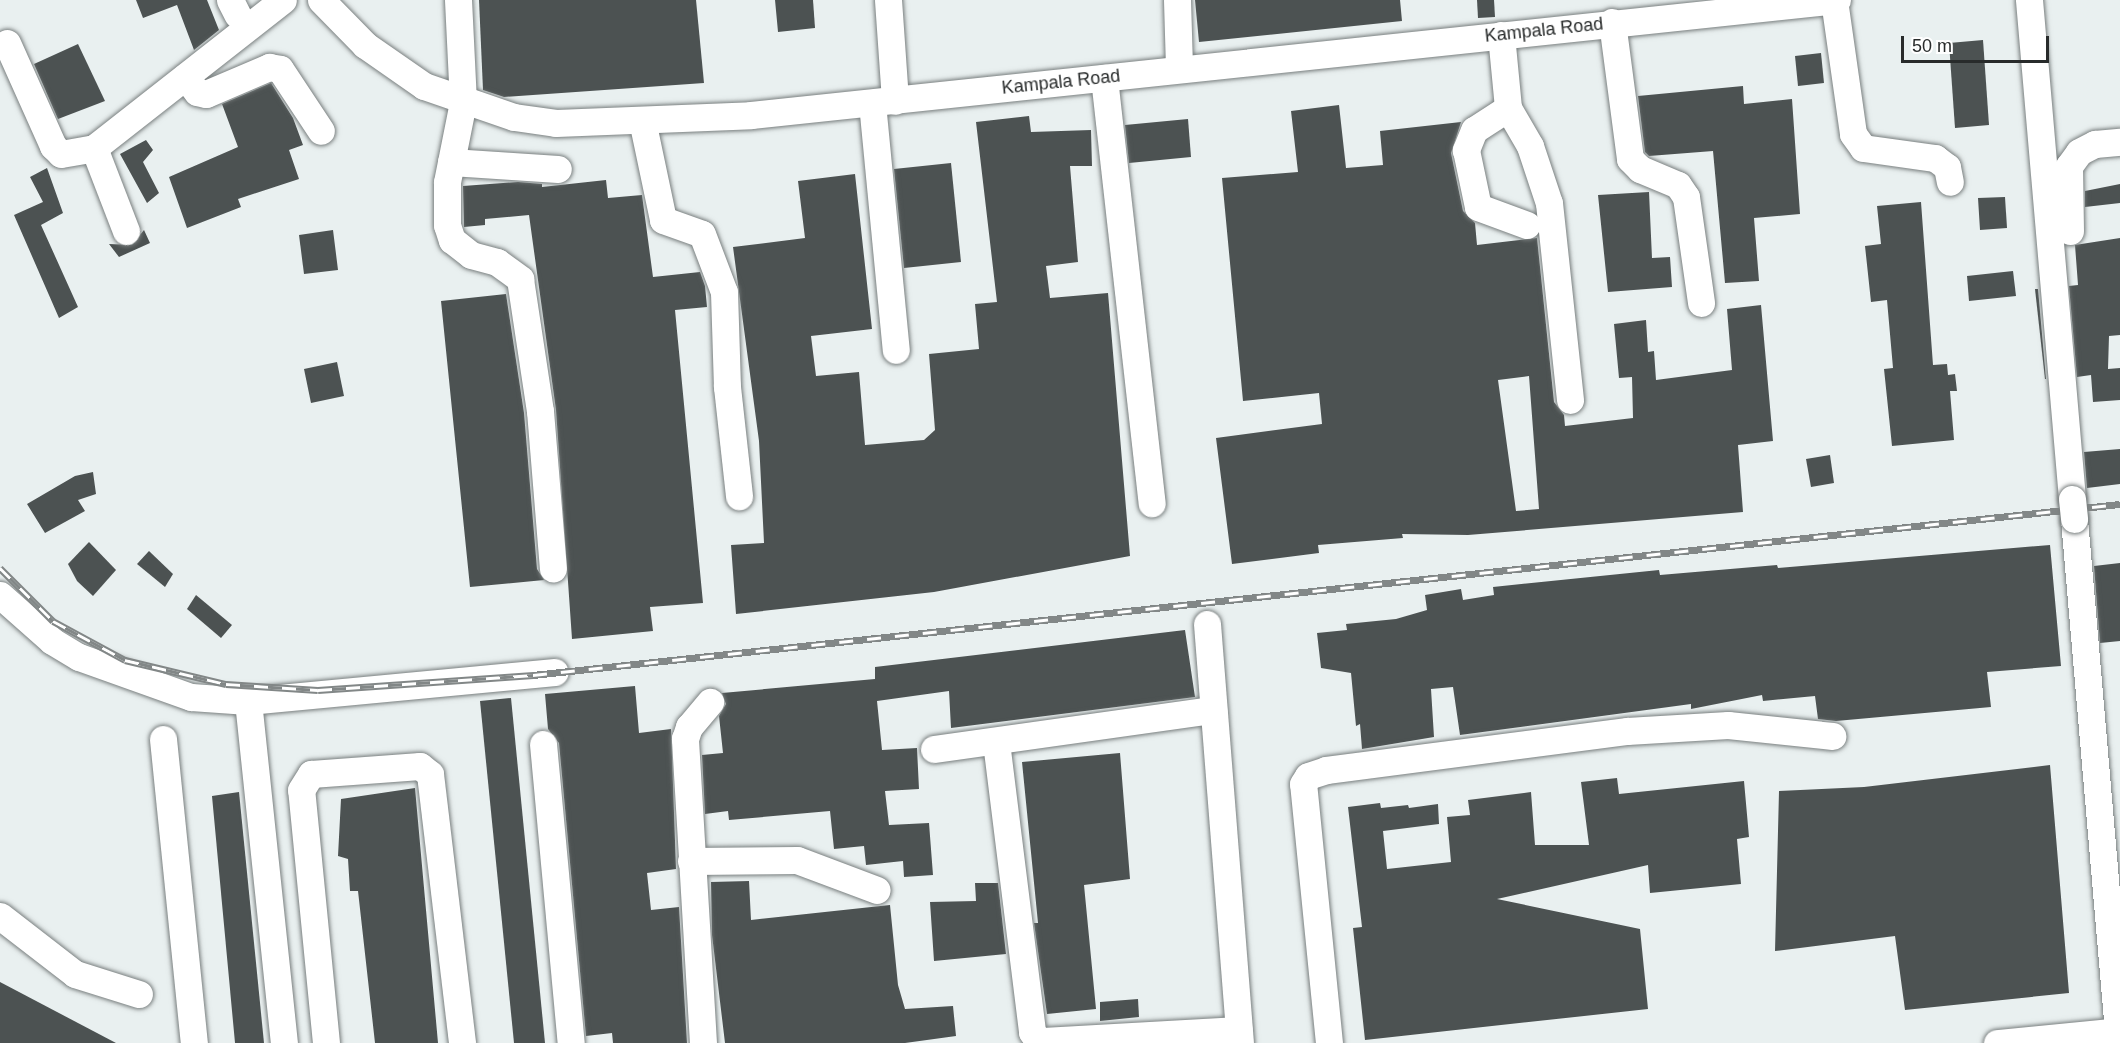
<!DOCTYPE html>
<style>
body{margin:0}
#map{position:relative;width:2120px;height:1043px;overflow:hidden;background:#e9f0f0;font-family:Helvetica,sans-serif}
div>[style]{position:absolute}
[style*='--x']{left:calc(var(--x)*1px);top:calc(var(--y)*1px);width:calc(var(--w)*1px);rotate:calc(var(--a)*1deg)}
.building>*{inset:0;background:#4c5252}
.roads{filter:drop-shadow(0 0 2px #797f7f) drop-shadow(0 0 2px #797f7f)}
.minor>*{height:27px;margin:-13.5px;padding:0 13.5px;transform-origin:13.5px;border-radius:13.5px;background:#fff}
.rail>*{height:7px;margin-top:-3.5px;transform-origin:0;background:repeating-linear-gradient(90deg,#fff 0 14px,#828787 0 28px);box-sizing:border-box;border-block:2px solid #828787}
.bridges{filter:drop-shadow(0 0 2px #797f7f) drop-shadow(0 0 2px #797f7f)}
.minor-bridge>*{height:27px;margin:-13.5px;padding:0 13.5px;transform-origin:13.5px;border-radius:13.5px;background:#fff}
span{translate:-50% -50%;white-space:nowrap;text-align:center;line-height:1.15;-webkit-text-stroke:6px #fff;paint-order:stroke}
.street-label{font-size:18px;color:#282b2b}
.scale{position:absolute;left:1901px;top:36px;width:148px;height:27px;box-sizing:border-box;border:3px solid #282b2b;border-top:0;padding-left:8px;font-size:18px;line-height:21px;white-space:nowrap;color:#282b2b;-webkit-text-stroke:4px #fff;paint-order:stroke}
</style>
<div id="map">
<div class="building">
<div style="clip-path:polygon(136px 0,207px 0,219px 30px,194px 50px,177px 5px,143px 18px)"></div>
<div style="clip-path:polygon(479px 0,696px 0,704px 83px,504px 97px,483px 90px)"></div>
<div style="clip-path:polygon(775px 0,813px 0,815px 28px,778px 32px)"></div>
<div style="clip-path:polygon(1195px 0,1400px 0,1402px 21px,1199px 42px)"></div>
<div style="clip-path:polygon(1477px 0,1494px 0,1495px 17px,1478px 18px)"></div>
<div style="clip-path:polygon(1983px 40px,1989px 125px,1955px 128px,1949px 43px)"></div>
<div style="clip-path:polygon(78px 44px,105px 101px,58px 119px,34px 64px)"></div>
<div style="clip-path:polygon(1821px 53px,1824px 83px,1798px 86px,1795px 56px)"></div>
<div style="clip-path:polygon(271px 83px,293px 118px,303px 145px,289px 150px,299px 179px,238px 199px,241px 207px,187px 228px,169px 177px,238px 147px,222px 104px)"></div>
<div style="clip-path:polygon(1743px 86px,1744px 104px,1792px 99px,1800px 214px,1754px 218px,1759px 281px,1725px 283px,1713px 151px,1649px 156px,1645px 152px,1638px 96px)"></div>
<div style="clip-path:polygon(evenodd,1339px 105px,1346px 168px,1383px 165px,1380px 131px,1461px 122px,1451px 153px,1463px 211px,1475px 223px,1477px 245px,1537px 238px,1554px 402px,1564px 415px,1565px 426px,1633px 418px,1632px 377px,1619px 378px,1614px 324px,1646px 320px,1648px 352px,1654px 351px,1656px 380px,1732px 370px,1727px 309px,1761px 305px,1773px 441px,1738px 445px,1743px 512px,1468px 535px,1402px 534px,1403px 538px,1318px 545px,1319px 553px,1232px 564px,1216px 438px,1322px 424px,1319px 393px,1243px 401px,1222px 178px,1298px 172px,1291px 111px,1339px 105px,1529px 376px,1539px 509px,1516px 511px,1498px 380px,1529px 376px)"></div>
<div style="clip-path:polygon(1029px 116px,1031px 132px,1091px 130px,1092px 166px,1070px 166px,1078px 262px,1046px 266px,1050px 298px,1108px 293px,1130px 556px,934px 592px,736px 614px,731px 545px,764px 543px,759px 441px,733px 247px,805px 238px,798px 181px,855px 174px,872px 329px,811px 336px,816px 376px,859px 372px,865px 445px,924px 440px,935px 430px,929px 354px,979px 349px,975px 304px,997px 302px,976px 122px)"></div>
<div style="clip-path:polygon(1188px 119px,1191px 157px,1129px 163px,1125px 125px)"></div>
<div style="clip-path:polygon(146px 140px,153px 150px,143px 162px,159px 193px,147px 203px,120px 154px)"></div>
<div style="clip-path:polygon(951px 163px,961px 262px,904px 268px,894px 169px)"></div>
<div style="clip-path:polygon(47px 168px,63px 213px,41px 225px,78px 307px,59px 318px,14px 215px,43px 202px,30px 177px)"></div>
<div style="clip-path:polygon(606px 180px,608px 198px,642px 195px,653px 277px,700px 272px,705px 286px,707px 307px,675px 310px,703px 603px,650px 607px,653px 631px,572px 639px,556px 410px,529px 215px,485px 219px,485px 225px,464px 227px,463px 186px,518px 182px,542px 184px,542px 187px)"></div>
<div style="clip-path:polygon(2120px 184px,2120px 203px,2085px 207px,2085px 191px)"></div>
<div style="clip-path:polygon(1649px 192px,1652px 258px,1670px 257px,1672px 287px,1608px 292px,1598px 195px)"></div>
<div style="clip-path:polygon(2005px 197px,2007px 228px,1980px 230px,1978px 198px)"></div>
<div style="clip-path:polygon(1921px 202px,1933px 365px,1947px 364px,1948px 375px,1955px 374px,1957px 391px,1950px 391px,1954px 440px,1892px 446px,1884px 369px,1893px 368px,1887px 300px,1871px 302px,1865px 246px,1881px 244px,1877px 206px)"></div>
<div style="clip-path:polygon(144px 230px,150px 243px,119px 257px,109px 244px,132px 245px)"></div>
<div style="clip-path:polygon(333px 230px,338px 270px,304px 274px,299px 235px)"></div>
<div style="clip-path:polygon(2120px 238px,2120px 335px,2109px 336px,2108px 369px,2120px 368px,2120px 400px,2093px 402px,2091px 375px,2077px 377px,2069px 286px,2078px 285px,2075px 245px)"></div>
<div style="clip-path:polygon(2013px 271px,2016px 296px,1969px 301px,1967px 276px)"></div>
<div style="clip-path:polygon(2035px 289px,2038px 289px,2046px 379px,2045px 379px)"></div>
<div style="clip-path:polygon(506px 294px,524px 413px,537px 569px,544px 580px,470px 587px,441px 301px)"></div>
<div style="clip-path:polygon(337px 362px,344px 396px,311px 403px,304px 369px)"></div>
<div style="clip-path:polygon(2120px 449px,2120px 484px,2087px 488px,2084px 452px)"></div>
<div style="clip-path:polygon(1830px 455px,1834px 483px,1811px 487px,1806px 459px)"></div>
<div style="clip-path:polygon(93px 472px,96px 494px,78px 500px,85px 511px,45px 533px,27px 504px,75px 476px)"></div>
<div style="clip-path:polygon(89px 542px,116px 570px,93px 596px,77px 581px,68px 564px)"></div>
<div style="clip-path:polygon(2050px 545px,2061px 666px,1987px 672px,1991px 707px,1836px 721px,1818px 719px,1815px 696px,1763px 701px,1762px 695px,1691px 709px,1691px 704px,1460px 735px,1453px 687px,1431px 689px,1434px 737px,1362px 749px,1360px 724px,1356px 726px,1351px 673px,1321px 668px,1317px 633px,1347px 630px,1346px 624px,1396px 619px,1427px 610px,1425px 595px,1461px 589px,1463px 600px,1494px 595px,1493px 587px,1659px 570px,1660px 575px,1777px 565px,1778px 568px)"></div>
<div style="clip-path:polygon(149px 551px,173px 574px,165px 587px,137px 564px)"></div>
<div style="clip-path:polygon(2120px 563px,2120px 641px,2100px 643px,2094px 566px)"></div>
<div style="clip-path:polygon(196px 595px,232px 625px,221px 638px,187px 609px)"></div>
<div style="clip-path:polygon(1185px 630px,1195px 697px,951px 728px,949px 691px,877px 701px,882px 750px,917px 748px,919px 789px,885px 791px,889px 825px,929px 823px,933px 875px,904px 877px,903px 861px,866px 865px,864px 846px,834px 849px,830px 811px,729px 820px,728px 811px,705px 814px,702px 755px,723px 753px,719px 716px,726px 704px,722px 693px,875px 679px,875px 667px)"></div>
<div style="clip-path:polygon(635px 686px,639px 733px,671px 729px,676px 869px,647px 873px,651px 910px,679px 907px,687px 1043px,613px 1043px,612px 1033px,586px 1036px,559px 743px,548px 729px,545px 694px)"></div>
<div style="clip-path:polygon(511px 698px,545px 1043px,514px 1043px,480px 701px)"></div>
<div style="clip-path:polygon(1120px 753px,1130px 879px,1084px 885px,1096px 1009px,1047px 1014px,1034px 923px,1038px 923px,1022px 762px)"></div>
<div style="clip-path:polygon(2050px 765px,2069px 993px,1905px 1010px,1895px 936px,1775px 951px,1779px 791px,1864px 787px)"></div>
<div style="clip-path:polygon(1617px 778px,1619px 794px,1744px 781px,1749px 837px,1737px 839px,1741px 884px,1650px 893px,1648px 865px,1497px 899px,1640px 929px,1648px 1009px,1365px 1040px,1353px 928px,1362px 927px,1348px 807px,1380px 803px,1381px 808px,1408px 805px,1409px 808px,1438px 804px,1439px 824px,1383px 831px,1387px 869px,1451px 862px,1447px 817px,1470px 815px,1468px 800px,1531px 792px,1535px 845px,1589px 845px,1581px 782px)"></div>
<div style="clip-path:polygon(415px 788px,438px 1043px,375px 1043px,358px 891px,350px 891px,348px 859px,338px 856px,341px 799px)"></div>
<div style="clip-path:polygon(239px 792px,264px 1043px,235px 1043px,212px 796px)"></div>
<div style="clip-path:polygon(749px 881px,751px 920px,890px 905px,898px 985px,905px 1009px,953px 1006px,956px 1036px,905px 1043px,725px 1043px,712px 935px,711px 882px)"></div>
<div style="clip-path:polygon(975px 883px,998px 883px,1006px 954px,934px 961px,930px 902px,976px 901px)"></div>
<div style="clip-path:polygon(0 982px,116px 1043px,0 1043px)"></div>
<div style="clip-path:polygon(1138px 999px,1139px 1017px,1100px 1021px,1100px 1002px)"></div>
</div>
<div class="roads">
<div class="minor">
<div style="--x:230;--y:0;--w:16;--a:63"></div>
<div style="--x:321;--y:0;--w:63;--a:45.6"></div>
<div style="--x:365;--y:45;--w:72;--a:34.8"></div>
<div style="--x:424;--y:86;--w:95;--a:19"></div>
<div style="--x:514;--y:117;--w:42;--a:8.1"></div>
<div style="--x:556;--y:123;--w:195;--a:-2.3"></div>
<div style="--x:751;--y:115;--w:1092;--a:-6.04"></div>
<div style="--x:458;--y:0;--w:102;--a:87.2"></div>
<div style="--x:463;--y:102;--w:82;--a:101.3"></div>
<div style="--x:447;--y:182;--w:43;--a:90"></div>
<div style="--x:447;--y:225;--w:16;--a:72"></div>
<div style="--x:452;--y:240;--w:24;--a:38"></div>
<div style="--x:471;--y:255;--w:27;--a:15"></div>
<div style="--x:497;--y:262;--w:29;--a:36"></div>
<div style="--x:520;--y:279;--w:134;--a:81.4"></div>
<div style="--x:540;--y:411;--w:158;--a:85.3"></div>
<div style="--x:888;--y:0;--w:101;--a:86"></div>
<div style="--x:1177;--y:0;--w:68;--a:88.3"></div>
<div style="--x:1834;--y:0;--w:135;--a:81.9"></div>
<div style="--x:1853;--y:134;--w:17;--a:54"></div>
<div style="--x:1863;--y:148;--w:73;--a:7.9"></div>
<div style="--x:1935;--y:158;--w:15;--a:37"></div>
<div style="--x:1947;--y:167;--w:15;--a:79"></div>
<div style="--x:2029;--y:0;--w:501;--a:85.07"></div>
<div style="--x:1612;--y:22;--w:138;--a:82.5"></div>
<div style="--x:1630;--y:159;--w:14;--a:45"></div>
<div style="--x:1640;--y:169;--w:41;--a:22.8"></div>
<div style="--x:1678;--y:185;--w:14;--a:56"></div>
<div style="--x:1686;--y:197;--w:107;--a:81.9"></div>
<div style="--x:1501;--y:35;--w:73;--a:84.5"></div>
<div style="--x:1508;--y:108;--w:44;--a:59.9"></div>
<div style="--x:1530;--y:146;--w:60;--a:71.6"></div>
<div style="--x:1549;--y:203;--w:198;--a:83.9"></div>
<div style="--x:7;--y:43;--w:113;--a:65.9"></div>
<div style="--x:53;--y:146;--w:11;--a:45"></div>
<div style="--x:61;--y:154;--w:34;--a:-10"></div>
<div style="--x:94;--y:148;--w:240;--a:-38.1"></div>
<div style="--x:185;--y:77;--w:19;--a:51"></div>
<div style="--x:197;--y:92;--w:9;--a:13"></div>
<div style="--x:206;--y:94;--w:69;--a:-23.2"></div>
<div style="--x:269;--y:67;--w:11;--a:10"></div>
<div style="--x:280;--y:69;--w:74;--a:56.5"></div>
<div style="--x:1104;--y:78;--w:428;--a:83.6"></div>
<div style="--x:872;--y:103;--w:248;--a:84.5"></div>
<div style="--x:1508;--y:108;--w:40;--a:147.1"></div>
<div style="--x:1474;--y:130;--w:22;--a:112"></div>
<div style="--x:1466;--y:150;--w:58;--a:78.1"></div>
<div style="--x:1478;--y:207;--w:52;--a:20.2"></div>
<div style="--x:642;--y:120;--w:102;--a:78.1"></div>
<div style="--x:663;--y:220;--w:41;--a:19.7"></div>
<div style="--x:702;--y:234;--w:62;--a:69.2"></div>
<div style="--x:724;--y:292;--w:95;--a:88.2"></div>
<div style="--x:727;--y:387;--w:110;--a:83.7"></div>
<div style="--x:94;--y:148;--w:89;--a:68.9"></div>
<div style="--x:451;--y:162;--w:107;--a:3.7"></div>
<div style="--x:2070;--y:231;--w:65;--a:-90.9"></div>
<div style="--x:2069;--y:166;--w:17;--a:-54"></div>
<div style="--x:2079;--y:152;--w:18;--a:-27"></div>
<div style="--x:2095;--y:144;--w:25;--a:-5"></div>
<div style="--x:2074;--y:519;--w:514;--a:85.09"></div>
<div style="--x:0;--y:595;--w:69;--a:41.5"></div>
<div style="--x:52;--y:641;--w:31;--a:31"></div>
<div style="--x:79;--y:657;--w:119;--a:19.7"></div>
<div style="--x:191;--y:697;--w:57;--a:4"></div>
<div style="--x:248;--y:701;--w:344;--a:84"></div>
<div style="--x:1207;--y:624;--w:420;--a:85.5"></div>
<div style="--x:248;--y:701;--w:308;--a:-5.4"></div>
<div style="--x:163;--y:739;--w:306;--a:84.2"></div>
<div style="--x:996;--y:742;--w:292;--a:82.9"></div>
<div style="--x:1032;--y:1032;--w:7;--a:56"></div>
<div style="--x:1036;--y:1038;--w:8;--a:23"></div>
<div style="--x:1043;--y:1041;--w:196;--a:-3.2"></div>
<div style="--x:543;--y:744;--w:300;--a:84.7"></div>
<div style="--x:934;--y:749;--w:282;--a:-8"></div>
<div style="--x:691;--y:861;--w:106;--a:-0.5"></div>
<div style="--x:797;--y:860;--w:85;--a:20.6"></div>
<div style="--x:0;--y:916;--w:95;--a:37.7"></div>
<div style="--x:75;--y:974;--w:67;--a:17.4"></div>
<div style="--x:326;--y:1043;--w:254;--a:-95.6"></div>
<div style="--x:301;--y:790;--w:19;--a:-58"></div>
<div style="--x:311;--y:774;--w:109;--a:-4.2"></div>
<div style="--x:420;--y:766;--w:13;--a:39"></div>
<div style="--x:430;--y:774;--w:271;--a:83.2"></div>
<div style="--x:703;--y:1043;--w:305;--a:-93.4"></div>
<div style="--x:685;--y:739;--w:13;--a:-72"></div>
<div style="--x:689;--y:727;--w:33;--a:-50"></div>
<div style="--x:1329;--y:1043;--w:260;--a:-95.7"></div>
<div style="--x:1303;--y:784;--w:9;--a:-58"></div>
<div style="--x:1308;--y:776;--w:19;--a:-18"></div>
<div style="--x:1326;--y:770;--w:304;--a:-7.4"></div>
<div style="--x:1627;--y:731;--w:101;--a:-3.4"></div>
<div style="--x:1728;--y:725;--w:105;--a:6"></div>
<div style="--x:1997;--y:1043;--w:124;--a:-5.6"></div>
</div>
</div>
<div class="rail">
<div style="--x:0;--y:568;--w:75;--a:45"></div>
<div style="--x:53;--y:621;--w:82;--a:28.4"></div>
<div style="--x:125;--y:660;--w:104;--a:13.4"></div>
<div style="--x:226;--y:684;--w:92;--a:3.7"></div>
<div style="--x:318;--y:690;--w:216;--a:-4"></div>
<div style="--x:533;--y:675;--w:1596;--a:-6.15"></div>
</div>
<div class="bridges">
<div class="minor-bridge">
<div style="--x:2072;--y:499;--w:20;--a:84"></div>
</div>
</div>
<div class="street-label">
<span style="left:1544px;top:30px;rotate:-6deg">Kampala Road</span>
<span style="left:1061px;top:82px;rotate:-6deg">Kampala Road</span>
</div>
<div class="scale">50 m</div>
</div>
